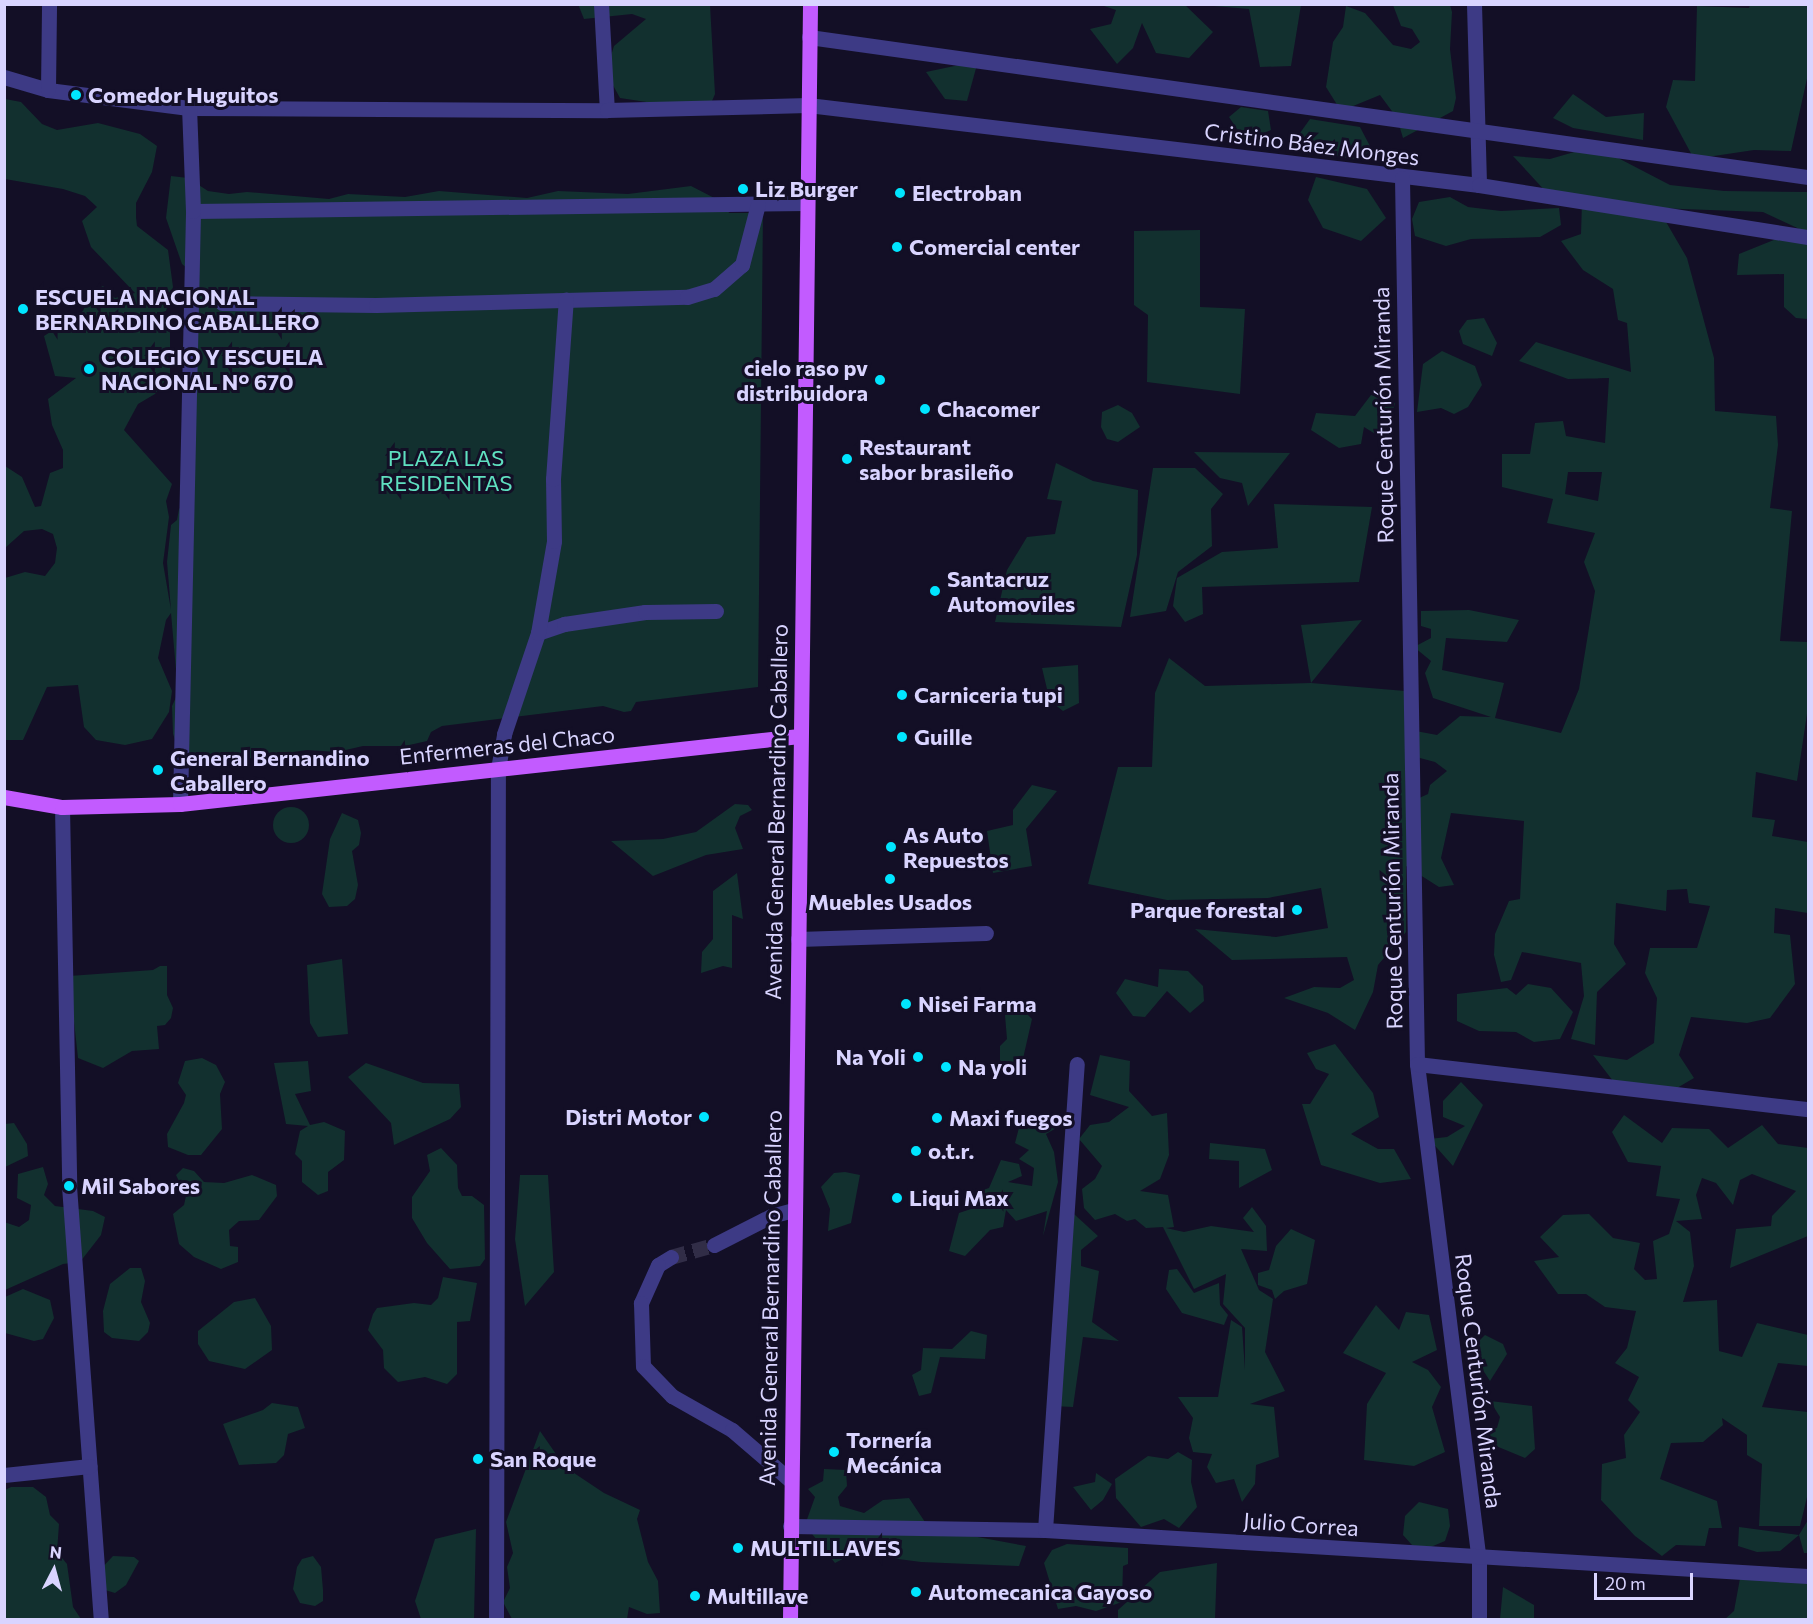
<!DOCTYPE html>
<meta charset="utf-8">
<style>
body{margin:0}
#map{position:relative;width:1813px;height:1624px;overflow:hidden;background:#130f26;font-family:Commissioner,sans-serif}
div>[style]{position:absolute}
[style*='--x']{left:calc(var(--x)*1px);top:calc(var(--y)*1px);width:calc(var(--w)*1px);rotate:calc(var(--a)*1deg)}
.green>*{inset:0;background:#12302f}
.round{border-radius:50%}
.minor-tunnel>*{height:15px;margin-top:-7.5px;transform-origin:0;background:repeating-linear-gradient(90deg,#312d47 0 15px,transparent 0 23px)}
.minor>*{height:15px;margin:-7.5px;padding:0 7.5px;transform-origin:7.5px;border-radius:7.5px;background:#3d3a85}
.major>*{height:15px;margin:-7.5px;padding:0 7.5px;transform-origin:7.5px;border-radius:7.5px;background:#c25bff}
.dots>*{width:16px;height:16px;translate:-50% -50%;box-sizing:border-box;border:3px solid #130f26;border-radius:50%}
span{translate:-50% -50%;white-space:nowrap;text-align:center;line-height:1.15;-webkit-text-stroke:6px #130f26;paint-order:stroke}
.poi-label{font-size:22px;color:#d9d4ff;font-weight:700}
.left{translate:0 -50%;text-align:left}
.right{translate:-100% -50%;text-align:right}
.street-label{font-size:22px;color:#d9d4ff}
.park-label{font-size:22px;color:#5fe0c0}
.frame{position:absolute;inset:0;border:6px solid #d9d4ff;pointer-events:none}
.north{position:absolute;left:24px;top:1540px;width:60px;height:60px;-webkit-text-stroke:4px #130f26;paint-order:stroke;rotate:6deg;font-size:16px;font-weight:700;line-height:24px;text-align:center;color:#d9d4ff}
.north::after{content:'';display:block;margin:auto;width:21px;height:27px;background:#d9d4ff;clip-path:polygon(50% 0,100% 100%,50% 72%,0 100%)}
.scale{position:absolute;left:1594px;top:1573px;width:99px;height:27px;box-sizing:border-box;border:3px solid #d9d4ff;border-top:0;padding-left:8px;font-size:18px;line-height:21px;white-space:nowrap;color:#d9d4ff;-webkit-text-stroke:4px #130f26;paint-order:stroke}
</style>
<div id="map">
<div class="green">
<div style="clip-path:polygon(578px 4px,710px 5px,715px 94px,712px 101px,673px 106px,620px 98px,609px 78px,609px 62px,614px 46px,646px 19px,632px 14px,584px 19px)"></div>
<div style="clip-path:polygon(1184px 4px,1213px 32px,1189px 58px,1156px 53px,1142px 23px,1133px 48px,1117px 64px,1090px 29px,1111px 24px,1116px 10px,1101px 5px)"></div>
<div style="clip-path:polygon(1202px 5px,1301px 5px,1291px 66px,1260px 67px,1249px 9px)"></div>
<div style="clip-path:polygon(1393px 5px,1450px 5px,1452px 12px,1450px 49px,1456px 98px,1453px 111px,1403px 138px,1397px 118px,1380px 95px,1341px 111px,1326px 87px,1333px 42px,1343px 27px,1346px 6px,1365px 13px,1393px 45px,1411px 49px,1420px 42px,1412px 29px,1401px 26px)"></div>
<div style="clip-path:polygon(1750px 5px,1808px 5px,1808px 74px,1791px 151px,1754px 150px,1694px 159px,1666px 107px,1673px 80px,1695px 81px,1697px 6px,1749px 8px)"></div>
<div style="clip-path:polygon(978px 61px,967px 101px,945px 99px,926px 72px)"></div>
<div style="clip-path:polygon(1573px 94px,1606px 117px,1644px 113px,1643px 140px,1573px 128px,1553px 118px)"></div>
<div style="clip-path:polygon(5px 99px,21px 102px,42px 124px,57px 130px,98px 123px,140px 134px,157px 146px,152px 172px,136px 203px,136px 217px,137px 226px,168px 250px,173px 287px,166px 311px,151px 315px,147px 322px,170px 332px,170px 374px,155px 394px,138px 404px,124px 430px,172px 484px,166px 501px,169px 517px,163px 563px,171px 610px,167px 562px,171px 525px,177px 520px,179px 509px,190px 501px,199px 278px,182px 264px,166px 218px,171px 176px,188px 178px,208px 191px,229px 194px,247px 192px,329px 199px,348px 194px,405px 197px,439px 191px,527px 198px,558px 191px,628px 194px,691px 186px,726px 204px,729px 213px,763px 213px,758px 687px,636px 702px,631px 711px,624px 712px,603px 706px,442px 726px,431px 732px,427px 741px,405px 746px,363px 746px,337px 752px,307px 750px,238px 760px,181px 757px,173px 734px,172px 706px,178px 693px,171px 613px,166px 620px,158px 658px,172px 691px,169px 712px,152px 739px,125px 745px,96px 740px,84px 727px,78px 685px,47px 687px,23px 740px,5px 740px,5px 578px,25px 572px,45px 576px,55px 563px,57px 548px,53px 534px,42px 529px,24px 531px,5px 548px,5px 466px,22px 477px,35px 507px,41px 506px,50px 473px,63px 468px,63px 450px,52px 425px,48px 399px,76px 378px,55px 376px,44px 336px,83px 311px,90px 293px,103px 286px,115px 298px,135px 293px,91px 247px,82px 221px,97px 207px,85px 196px,63px 189px,5px 179px)"></div>
<div style="clip-path:polygon(1241px 107px,1268px 111px,1271px 130px,1245px 141px,1229px 117px)"></div>
<div style="clip-path:polygon(1310px 119px,1360px 127px,1372px 150px,1357px 160px,1308px 151px,1300px 133px)"></div>
<div style="clip-path:polygon(1595px 146px,1670px 185px,1724px 191px,1808px 192px,1808px 233px,1763px 212px,1629px 207px,1548px 194px,1513px 156px,1550px 159px)"></div>
<div style="clip-path:polygon(1316px 177px,1367px 189px,1386px 218px,1361px 241px,1323px 228px,1308px 200px)"></div>
<div style="clip-path:polygon(1450px 197px,1468px 207px,1501px 211px,1559px 208px,1561px 225px,1540px 237px,1471px 239px,1446px 246px,1415px 236px,1412px 219px,1419px 202px)"></div>
<div style="clip-path:polygon(evenodd,1582px 202px,1662px 215px,1687px 258px,1714px 358px,1715px 411px,1776px 416px,1778px 445px,1770px 508px,1792px 511px,1780px 641px,1808px 642px,1808px 707px,1797px 781px,1756px 772px,1752px 817px,1775px 820px,1772px 836px,1808px 842px,1808px 913px,1775px 908px,1774px 933px,1790px 935px,1795px 984px,1770px 1018px,1747px 1023px,1691px 1017px,1679px 1055px,1694px 1078px,1677px 1088px,1620px 1090px,1593px 1055px,1627px 1060px,1654px 1043px,1657px 998px,1645px 973px,1650px 948px,1697px 948px,1710px 906px,1689px 903px,1687px 889px,1667px 890px,1666px 911px,1616px 903px,1614px 944px,1626px 964px,1597px 992px,1595px 1045px,1571px 1039px,1584px 996px,1581px 963px,1522px 952px,1511px 980px,1501px 982px,1494px 955px,1495px 934px,1509px 901px,1520px 899px,1524px 821px,1451px 813px,1441px 858px,1454px 885px,1439px 887px,1406px 866px,1406px 932px,1378px 965px,1373px 992px,1355px 1030px,1328px 1013px,1284px 998px,1314px 987px,1340px 988px,1354px 980px,1347px 957px,1232px 960px,1195px 929px,1276px 937px,1328px 928px,1321px 888px,1268px 898px,1167px 900px,1088px 884px,1118px 767px,1152px 767px,1155px 693px,1169px 658px,1205px 686px,1311px 683px,1301px 625px,1362px 620px,1311px 683px,1405px 691px,1405px 729px,1437px 735px,1460px 716px,1491px 717px,1433px 698px,1425px 673px,1431px 661px,1414px 647px,1431px 638px,1431px 629px,1421px 626px,1421px 611px,1469px 610px,1519px 620px,1507px 642px,1446px 638px,1442px 670px,1504px 683px,1495px 718px,1561px 733px,1579px 689px,1595px 591px,1584px 562px,1595px 533px,1547px 523px,1553px 499px,1502px 487px,1502px 454px,1530px 454px,1535px 423px,1563px 421px,1566px 436px,1605px 443px,1609px 378px,1568px 379px,1519px 361px,1536px 342px,1631px 372px,1627px 323px,1618px 320px,1613px 289px,1583px 270px,1561px 241px,1581px 234px,1582px 202px,1602px 472px,1598px 501px,1565px 494px,1568px 472px,1602px 472px,1582px 202px,1405px 754px,1435px 762px,1447px 771px,1430px 785px,1428px 794px,1406px 804px,1405px 754px)"></div>
<div style="clip-path:polygon(1200px 230px,1200px 307px,1245px 309px,1240px 394px,1147px 382px,1148px 315px,1134px 305px,1134px 231px)"></div>
<div style="clip-path:polygon(1786px 235px,1808px 236px,1808px 319px,1796px 318px,1784px 307px,1784px 274px,1737px 275px,1739px 254px)"></div>
<div style="clip-path:polygon(1484px 318px,1497px 343px,1492px 356px,1463px 344px,1459px 331px,1467px 320px)"></div>
<div style="clip-path:polygon(1442px 351px,1475px 366px,1482px 385px,1468px 407px,1454px 414px,1441px 408px,1417px 412px,1423px 364px)"></div>
<div style="clip-path:polygon(1371px 395px,1395px 403px,1390px 425px,1377px 435px,1364px 427px,1361px 444px,1339px 448px,1311px 430px,1316px 413px,1355px 416px)"></div>
<div style="clip-path:polygon(1118px 405px,1132px 413px,1140px 427px,1118px 442px,1107px 439px,1101px 427px,1102px 412px)"></div>
<div style="clip-path:polygon(1194px 452px,1290px 453px,1248px 506px,1242px 483px,1220px 478px)"></div>
<div style="clip-path:polygon(1056px 463px,1093px 481px,1138px 490px,1137px 555px,1121px 627px,995px 622px,1007px 570px,1027px 537px,1055px 534px,1062px 501px,1047px 499px)"></div>
<div style="clip-path:polygon(1153px 468px,1195px 468px,1223px 494px,1211px 509px,1212px 546px,1178px 572px,1166px 611px,1130px 617px)"></div>
<div style="clip-path:polygon(1274px 504px,1372px 507px,1359px 582px,1202px 587px,1203px 614px,1185px 622px,1173px 606px,1177px 578px,1222px 552px,1278px 548px)"></div>
<div style="clip-path:polygon(1078px 665px,1079px 703px,1063px 711px,1048px 699px,1061px 690px,1047px 689px,1042px 668px)"></div>
<div style="clip-path:polygon(1032px 785px,1057px 791px,1026px 829px,1032px 866px,993px 873px,987px 831px,1013px 825px,1013px 810px)"></div>
<div style="clip-path:polygon(735px 804px,748px 805px,752px 810px,740px 816px,735px 828px,743px 849px,706px 855px,653px 876px,611px 841px,663px 839px,696px 832px)"></div>
<div class="round" style="left:273px;top:807px;width:36px;height:36px"></div>
<div style="clip-path:polygon(342px 813px,358px 820px,361px 833px,359px 845px,352px 851px,358px 885px,355px 899px,347px 906px,329px 907px,322px 894px,330px 839px)"></div>
<div style="clip-path:polygon(737px 873px,743px 919px,732px 915px,732px 968px,723px 966px,701px 973px,702px 952px,713px 939px,713px 891px)"></div>
<div style="clip-path:polygon(342px 959px,348px 1034px,318px 1037px,310px 1023px,307px 965px)"></div>
<div style="clip-path:polygon(160px 966px,167px 966px,167px 995px,173px 1008px,171px 1018px,165px 1025px,157px 1026px,159px 1049px,132px 1051px,103px 1068px,78px 1058px,69px 976px,153px 970px)"></div>
<div style="clip-path:polygon(1159px 969px,1188px 971px,1203px 986px,1204px 1001px,1190px 1013px,1167px 991px,1145px 1017px,1133px 1016px,1116px 993px,1125px 979px,1158px 987px)"></div>
<div style="clip-path:polygon(1528px 984px,1551px 988px,1573px 1012px,1560px 1039px,1534px 1042px,1516px 1032px,1479px 1031px,1457px 1021px,1457px 994px,1507px 988px,1516px 995px)"></div>
<div style="clip-path:polygon(1021px 1008px,1032px 1019px,1027px 1041px,1021px 1067px,1007px 1070px,1000px 1060px,1000px 1046px,1007px 1039px,1005px 1015px)"></div>
<div style="clip-path:polygon(1335px 1044px,1373px 1093px,1379px 1117px,1351px 1134px,1378px 1149px,1394px 1149px,1411px 1179px,1380px 1183px,1321px 1165px,1302px 1104px,1310px 1104px,1329px 1074px,1316px 1069px,1307px 1053px)"></div>
<div style="clip-path:polygon(1100px 1055px,1130px 1061px,1129px 1091px,1152px 1116px,1167px 1113px,1169px 1155px,1160px 1179px,1140px 1191px,1168px 1195px,1174px 1227px,1166px 1228px,1184px 1232px,1211px 1226px,1254px 1232px,1243px 1218px,1252px 1207px,1266px 1226px,1267px 1251px,1241px 1249px,1259px 1290px,1273px 1299px,1265px 1352px,1285px 1391px,1250px 1404px,1274px 1407px,1279px 1457px,1256px 1465px,1255px 1484px,1242px 1502px,1234px 1479px,1216px 1483px,1207px 1467px,1212px 1454px,1193px 1452px,1189px 1438px,1193px 1418px,1178px 1397px,1218px 1397px,1231px 1320px,1242px 1327px,1245px 1370px,1245px 1328px,1223px 1304px,1226px 1274px,1194px 1289px,1163px 1227px,1146px 1228px,1135px 1219px,1127px 1221px,1115px 1214px,1095px 1220px,1084px 1208px,1082px 1189px,1095px 1179px,1102px 1166px,1079px 1139px,1090px 1125px,1109px 1122px,1129px 1107px,1090px 1095px)"></div>
<div style="clip-path:polygon(202px 1058px,216px 1065px,225px 1082px,220px 1094px,222px 1129px,201px 1155px,188px 1155px,168px 1147px,167px 1134px,184px 1103px,186px 1095px,178px 1083px,185px 1061px)"></div>
<div style="clip-path:polygon(308px 1061px,311px 1091px,295px 1094px,310px 1125px,324px 1122px,345px 1131px,344px 1160px,328px 1172px,328px 1191px,318px 1195px,302px 1182px,302px 1161px,295px 1154px,300px 1131px,308px 1126px,286px 1124px,274px 1063px)"></div>
<div style="clip-path:polygon(366px 1063px,423px 1083px,459px 1084px,461px 1107px,450px 1119px,394px 1145px,391px 1123px,348px 1077px)"></div>
<div style="clip-path:polygon(1461px 1082px,1483px 1105px,1453px 1166px,1429px 1139px,1447px 1137px,1465px 1126px,1443px 1117px,1443px 1101px)"></div>
<div style="clip-path:polygon(1624px 1115px,1662px 1143px,1672px 1128px,1709px 1129px,1728px 1148px,1762px 1125px,1778px 1144px,1808px 1148px,1808px 1236px,1730px 1268px,1736px 1229px,1771px 1226px,1772px 1216px,1796px 1191px,1752px 1174px,1740px 1180px,1733px 1205px,1716px 1183px,1702px 1178px,1696px 1195px,1702px 1219px,1676px 1221px,1690px 1232px,1694px 1266px,1683px 1302px,1717px 1300px,1719px 1351px,1742px 1357px,1757px 1323px,1808px 1335px,1808px 1366px,1778px 1363px,1762px 1407px,1808px 1412px,1808px 1493px,1800px 1526px,1759px 1526px,1762px 1464px,1747px 1455px,1747px 1435px,1722px 1418px,1723px 1425px,1703px 1442px,1671px 1443px,1660px 1479px,1717px 1501px,1722px 1528px,1709px 1528px,1705px 1546px,1676px 1545px,1662px 1556px,1635px 1536px,1601px 1500px,1602px 1464px,1626px 1458px,1624px 1435px,1640px 1412px,1628px 1400px,1639px 1377px,1615px 1363px,1627px 1348px,1636px 1311px,1605px 1307px,1586px 1294px,1558px 1294px,1534px 1261px,1559px 1257px,1540px 1237px,1563px 1215px,1589px 1214px,1613px 1238px,1640px 1243px,1634px 1269px,1645px 1280px,1657px 1279px,1653px 1241px,1669px 1234px,1680px 1199px,1656px 1196px,1661px 1166px,1628px 1162px,1612px 1132px)"></div>
<div style="clip-path:polygon(1033px 1116px,1045px 1118px,1058px 1127px,1046px 1134px,1054px 1152px,1058px 1182px,1043px 1236px,1047px 1211px,1016px 1221px,1006px 1210px,1003px 1227px,990px 1230px,965px 1256px,949px 1251px,959px 1213px,971px 1209px,980px 1191px,989px 1188px,1001px 1160px,1019px 1164px,1022px 1176px,1008px 1182px,1032px 1186px,1034px 1168px,1019px 1159px,1029px 1150px,1015px 1143px,1021px 1120px)"></div>
<div style="clip-path:polygon(14px 1123px,27px 1144px,28px 1156px,5px 1167px,5px 1124px)"></div>
<div style="clip-path:polygon(1210px 1143px,1265px 1149px,1272px 1170px,1239px 1188px,1239px 1161px,1209px 1159px)"></div>
<div style="clip-path:polygon(441px 1148px,457px 1165px,458px 1188px,462px 1196px,472px 1196px,484px 1205px,485px 1259px,480px 1266px,450px 1269px,427px 1243px,412px 1218px,412px 1197px,430px 1171px,427px 1155px)"></div>
<div style="clip-path:polygon(43px 1167px,48px 1184px,44px 1195px,55px 1206px,93px 1211px,105px 1217px,101px 1235px,80px 1262px,63px 1264px,5px 1290px,4px 1222px,19px 1227px,29px 1220px,31px 1205px,17px 1198px,18px 1174px)"></div>
<div style="clip-path:polygon(183px 1168px,194px 1171px,204px 1182px,224px 1183px,252px 1175px,276px 1185px,277px 1196px,259px 1220px,239px 1221px,229px 1230px,230px 1246px,238px 1247px,238px 1262px,221px 1269px,194px 1257px,179px 1244px,173px 1214px,184px 1205px,186px 1196px,176px 1175px)"></div>
<div style="clip-path:polygon(845px 1172px,860px 1175px,851px 1223px,828px 1231px,830px 1209px,821px 1187px,834px 1173px)"></div>
<div style="clip-path:polygon(520px 1175px,548px 1175px,554px 1272px,525px 1306px,515px 1239px)"></div>
<div style="clip-path:polygon(1074px 1214px,1098px 1236px,1081px 1250px,1081px 1266px,1099px 1271px,1092px 1322px,1119px 1341px,1083px 1337px,1073px 1407px,1053px 1406px)"></div>
<div style="clip-path:polygon(1291px 1229px,1315px 1240px,1307px 1284px,1284px 1291px,1275px 1299px,1272px 1290px,1258px 1285px,1258px 1273px,1269px 1270px,1276px 1246px)"></div>
<div style="clip-path:polygon(130px 1268px,141px 1268px,145px 1281px,141px 1302px,150px 1323px,148px 1332px,139px 1341px,112px 1338px,104px 1332px,103px 1311px,110px 1284px)"></div>
<div style="clip-path:polygon(1177px 1269px,1194px 1293px,1219px 1283px,1220px 1305px,1228px 1315px,1224px 1325px,1182px 1313px,1166px 1289px,1169px 1270px)"></div>
<div style="clip-path:polygon(443px 1277px,477px 1283px,470px 1321px,457px 1322px,457px 1374px,447px 1384px,425px 1377px,398px 1382px,384px 1368px,383px 1350px,368px 1330px,373px 1314px,377px 1308px,414px 1303px,431px 1305px,438px 1298px)"></div>
<div style="clip-path:polygon(23px 1289px,50px 1300px,54px 1318px,43px 1339px,34px 1341px,5px 1333px,5px 1297px)"></div>
<div style="clip-path:polygon(255px 1298px,271px 1326px,272px 1350px,245px 1369px,209px 1361px,198px 1344px,198px 1331px,234px 1302px)"></div>
<div style="clip-path:polygon(1376px 1305px,1399px 1330px,1406px 1312px,1429px 1315px,1437px 1350px,1412px 1362px,1428px 1370px,1441px 1387px,1432px 1407px,1445px 1452px,1414px 1466px,1364px 1460px,1367px 1404px,1386px 1373px,1343px 1353px)"></div>
<div style="clip-path:polygon(971px 1331px,987px 1335px,985px 1359px,940px 1357px,931px 1393px,919px 1396px,912px 1375px,921px 1370px,923px 1348px,952px 1349px)"></div>
<div style="clip-path:polygon(1485px 1335px,1503px 1344px,1507px 1354px,1490px 1381px,1470px 1350px)"></div>
<div style="clip-path:polygon(1490px 1401px,1532px 1406px,1535px 1449px,1525px 1458px,1496px 1446px,1487px 1429px,1497px 1428px,1500px 1417px)"></div>
<div style="clip-path:polygon(272px 1403px,298px 1407px,305px 1428px,288px 1434px,284px 1455px,276px 1463px,239px 1465px,223px 1424px,263px 1410px)"></div>
<div style="clip-path:polygon(540px 1431px,565px 1467px,604px 1493px,640px 1510px,637px 1519px,648px 1562px,658px 1581px,660px 1613px,647px 1614px,629px 1607px,627px 1619px,512px 1619px,503px 1602px,510px 1588px,507px 1567px,513px 1553px,506px 1522px)"></div>
<div style="clip-path:polygon(1178px 1452px,1192px 1460px,1191px 1482px,1197px 1507px,1179px 1528px,1164px 1519px,1141px 1527px,1116px 1498px,1115px 1479px,1148px 1456px,1168px 1459px)"></div>
<div style="clip-path:polygon(824px 1469px,846px 1470px,847px 1486px,838px 1497px,840px 1506px,864px 1513px,883px 1500px,909px 1498px,929px 1528px,1026px 1546px,1019px 1566px,921px 1562px,883px 1557px,862px 1549px,835px 1563px,805px 1525px,815px 1497px,808px 1489px,823px 1481px)"></div>
<div style="clip-path:polygon(1096px 1473px,1112px 1484px,1103px 1500px,1091px 1510px,1073px 1487px,1095px 1482px)"></div>
<div style="clip-path:polygon(11px 1487px,33px 1487px,46px 1497px,50px 1515px,59px 1524px,57px 1552px,67px 1564px,73px 1607px,81px 1619px,5px 1619px,5px 1490px)"></div>
<div style="clip-path:polygon(1419px 1502px,1448px 1509px,1450px 1526px,1445px 1541px,1426px 1549px,1412px 1545px,1403px 1535px,1405px 1516px)"></div>
<div style="clip-path:polygon(1808px 1520px,1808px 1553px,1804px 1553px,1799px 1535px,1780px 1551px,1757px 1552px,1738px 1546px,1739px 1527px,1799px 1535px)"></div>
<div style="clip-path:polygon(476px 1529px,474px 1619px,421px 1619px,415px 1601px,435px 1539px)"></div>
<div style="clip-path:polygon(1067px 1544px,1128px 1548px,1128px 1564px,1123px 1566px,1122px 1602px,1096px 1611px,1076px 1606px,1058px 1609px,1044px 1563px,1052px 1550px)"></div>
<div style="clip-path:polygon(113px 1556px,134px 1557px,139px 1561px,126px 1585px,115px 1593px,105px 1590px,99px 1571px)"></div>
<div style="clip-path:polygon(313px 1556px,321px 1567px,323px 1590px,323px 1601px,315px 1606px,300px 1603px,293px 1589px,297px 1567px,302px 1559px)"></div>
<div style="clip-path:polygon(1217px 1563px,1215px 1619px,1118px 1619px,1118px 1610px,1160px 1572px)"></div>
<div style="clip-path:polygon(1741px 1573px,1808px 1577px,1808px 1619px,1724px 1620px,1734px 1611px)"></div>
<div style="clip-path:polygon(1503px 1587px,1534px 1605px,1534px 1619px,1500px 1619px)"></div>
</div>
<div class="minor-tunnel">
<div style="--x:671;--y:1257;--w:45;--a:-15.6"></div>
</div>
<div class="minor">
<div style="--x:601;--y:4;--w:106;--a:86.8"></div>
<div style="--x:1474;--y:4;--w:181;--a:88.4"></div>
<div style="--x:809;--y:37;--w:1009;--a:7.98"></div>
<div style="--x:4;--y:77;--w:46;--a:16.5"></div>
<div style="--x:48;--y:90;--w:142;--a:7.3"></div>
<div style="--x:189;--y:108;--w:418;--a:0.3"></div>
<div style="--x:607;--y:110;--w:201;--a:-1.4"></div>
<div style="--x:808;--y:105;--w:676;--a:6.8"></div>
<div style="--x:1479;--y:185;--w:333;--a:9"></div>
<div style="--x:48;--y:90;--w:86;--a:-89.3"></div>
<div style="--x:1402;--y:178;--w:886;--a:89.03"></div>
<div style="--x:1417;--y:1064;--w:499;--a:82.9"></div>
<div style="--x:1479;--y:1559;--w:61;--a:90"></div>
<div style="--x:193;--y:211;--w:614;--a:-0.75"></div>
<div style="--x:222;--y:303;--w:154;--a:0.7"></div>
<div style="--x:376;--y:305;--w:311;--a:-1.5"></div>
<div style="--x:687;--y:297;--w:28;--a:-17"></div>
<div style="--x:714;--y:289;--w:37;--a:-41"></div>
<div style="--x:742;--y:265;--w:63;--a:-75.3"></div>
<div style="--x:538;--y:633;--w:28;--a:-19"></div>
<div style="--x:564;--y:624;--w:82;--a:-8.4"></div>
<div style="--x:645;--y:612;--w:71;--a:-0.8"></div>
<div style="--x:180;--y:804;--w:593;--a:-88.74"></div>
<div style="--x:193;--y:211;--w:103;--a:-92.2"></div>
<div style="--x:62;--y:807;--w:379;--a:88.9"></div>
<div style="--x:69;--y:1186;--w:435;--a:85.8"></div>
<div style="--x:798;--y:939;--w:188;--a:-1.8"></div>
<div style="--x:1417;--y:1064;--w:394;--a:6.6"></div>
<div style="--x:714;--y:1245;--w:64;--a:-27"></div>
<div style="--x:771;--y:1216;--w:23;--a:-15"></div>
<div style="--x:671;--y:1257;--w:15;--a:148"></div>
<div style="--x:658;--y:1265;--w:42;--a:114.1"></div>
<div style="--x:641;--y:1303;--w:63;--a:88.2"></div>
<div style="--x:643;--y:1366;--w:42;--a:46"></div>
<div style="--x:672;--y:1396;--w:69;--a:29.5"></div>
<div style="--x:732;--y:1430;--w:78;--a:40.8"></div>
<div style="--x:4;--y:1475;--w:86;--a:-6"></div>
<div style="--x:790;--y:1526;--w:255;--a:0.9"></div>
<div style="--x:1045;--y:1530;--w:764;--a:3.45"></div>
<div style="--x:1045;--y:1530;--w:467;--a:-86.1"></div>
<div style="--x:496;--y:1620;--w:851;--a:-89.87"></div>
<div style="--x:498;--y:769;--w:36;--a:-80"></div>
<div style="--x:504;--y:734;--w:107;--a:-71.4"></div>
<div style="--x:538;--y:633;--w:93;--a:-80.1"></div>
<div style="--x:554;--y:541;--w:62;--a:-90.9"></div>
<div style="--x:553;--y:479;--w:180;--a:-85.9"></div>
</div>
<div class="major">
<div style="--x:4;--y:797;--w:59;--a:9.8"></div>
<div style="--x:62;--y:807;--w:118;--a:-1.5"></div>
<div style="--x:180;--y:804;--w:623;--a:-6.27"></div>
<div style="--x:790;--y:1620;--w:1616;--a:-89.29"></div>
</div>
<div class="dots">
<div style="left:76px;top:95px;background:#00e5ff"></div>
<div style="left:743px;top:189px;background:#00e5ff"></div>
<div style="left:900px;top:193px;background:#00e5ff"></div>
<div style="left:897px;top:247px;background:#00e5ff"></div>
<div style="left:23px;top:309px;background:#00e5ff"></div>
<div style="left:89px;top:369px;background:#00e5ff"></div>
<div style="left:880px;top:380px;background:#00e5ff"></div>
<div style="left:925px;top:409px;background:#00e5ff"></div>
<div style="left:847px;top:459px;background:#00e5ff"></div>
<div style="left:935px;top:591px;background:#00e5ff"></div>
<div style="left:902px;top:695px;background:#00e5ff"></div>
<div style="left:902px;top:737px;background:#00e5ff"></div>
<div style="left:158px;top:770px;background:#00e5ff"></div>
<div style="left:891px;top:847px;background:#00e5ff"></div>
<div style="left:890px;top:879px;background:#00e5ff"></div>
<div style="left:1297px;top:910px;background:#00e5ff"></div>
<div style="left:906px;top:1004px;background:#00e5ff"></div>
<div style="left:918px;top:1057px;background:#00e5ff"></div>
<div style="left:946px;top:1067px;background:#00e5ff"></div>
<div style="left:704px;top:1117px;background:#00e5ff"></div>
<div style="left:937px;top:1118px;background:#00e5ff"></div>
<div style="left:916px;top:1151px;background:#00e5ff"></div>
<div style="left:69px;top:1186px;background:#00e5ff"></div>
<div style="left:897px;top:1198px;background:#00e5ff"></div>
<div style="left:834px;top:1452px;background:#00e5ff"></div>
<div style="left:478px;top:1459px;background:#00e5ff"></div>
<div style="left:738px;top:1548px;background:#00e5ff"></div>
<div style="left:916px;top:1592px;background:#00e5ff"></div>
<div style="left:695px;top:1596px;background:#00e5ff"></div>
</div>
<div class="poi-label">
<span class="left" style="left:88px;top:95px">Comedor Huguitos</span>
<span class="left" style="left:755px;top:189px">Liz Burger</span>
<span class="left" style="left:912px;top:193px">Electroban</span>
<span class="left" style="left:909px;top:247px">Comercial center</span>
<span class="left" style="left:35px;top:309px">ESCUELA NACIONAL<br>BERNARDINO CABALLERO</span>
<span class="left" style="left:101px;top:369px">COLEGIO Y ESCUELA<br>NACIONAL N° 670</span>
<span class="right" style="left:868px;top:380px">cielo raso pv<br>distribuidora</span>
<span class="left" style="left:937px;top:409px">Chacomer</span>
<span class="left" style="left:859px;top:459px">Restaurant<br>sabor brasileño</span>
<span class="left" style="left:947px;top:591px">Santacruz<br>Automoviles</span>
<span class="left" style="left:914px;top:695px">Carniceria tupi</span>
<span class="left" style="left:914px;top:737px">Guille</span>
<span class="left" style="left:170px;top:770px">General Bernandino<br>Caballero</span>
<span class="left" style="left:903px;top:847px">As Auto<br>Repuestos</span>
<span style="left:890px;top:902px">Muebles Usados</span>
<span class="right" style="left:1285px;top:910px">Parque forestal</span>
<span class="left" style="left:918px;top:1004px">Nisei Farma</span>
<span class="right" style="left:906px;top:1057px">Na Yoli</span>
<span class="left" style="left:958px;top:1067px">Na yoli</span>
<span class="right" style="left:692px;top:1117px">Distri Motor</span>
<span class="left" style="left:949px;top:1118px">Maxi fuegos</span>
<span class="left" style="left:928px;top:1151px">o.t.r.</span>
<span class="left" style="left:81px;top:1186px">Mil Sabores</span>
<span class="left" style="left:909px;top:1198px">Liqui Max</span>
<span class="left" style="left:846px;top:1452px">Tornería<br>Mecánica</span>
<span class="left" style="left:490px;top:1459px">San Roque</span>
<span class="left" style="left:750px;top:1548px">MULTILLAVES</span>
<span class="left" style="left:928px;top:1592px">Automecanica Gayoso</span>
<span class="left" style="left:707px;top:1596px">Multillave</span>
</div>
<div class="street-label">
<span style="left:1312px;top:144px;rotate:7deg">Cristino Báez Monges</span>
<span style="left:1383px;top:415px;rotate:-91deg">Roque Centurión Miranda</span>
<span style="left:507px;top:745px;rotate:-6deg">Enfermeras del Chaco</span>
<span style="left:776px;top:812px;rotate:-89deg">Avenida General Bernardino Caballero</span>
<span style="left:1392px;top:901px;rotate:-91deg">Roque Centurión Miranda</span>
<span style="left:770px;top:1298px;rotate:-89deg">Avenida General Bernardino Caballero</span>
<span style="left:1479px;top:1381px;rotate:83deg">Roque Centurión Miranda</span>
<span style="left:1301px;top:1524px;rotate:4deg">Julio Correa</span>
</div>
<div class="park-label">
<span style="left:446px;top:470px">PLAZA LAS<br>RESIDENTAS</span>
</div>
<div class="frame"></div>
<div class="north">N</div>
<div class="scale">20 m</div>
</div>
